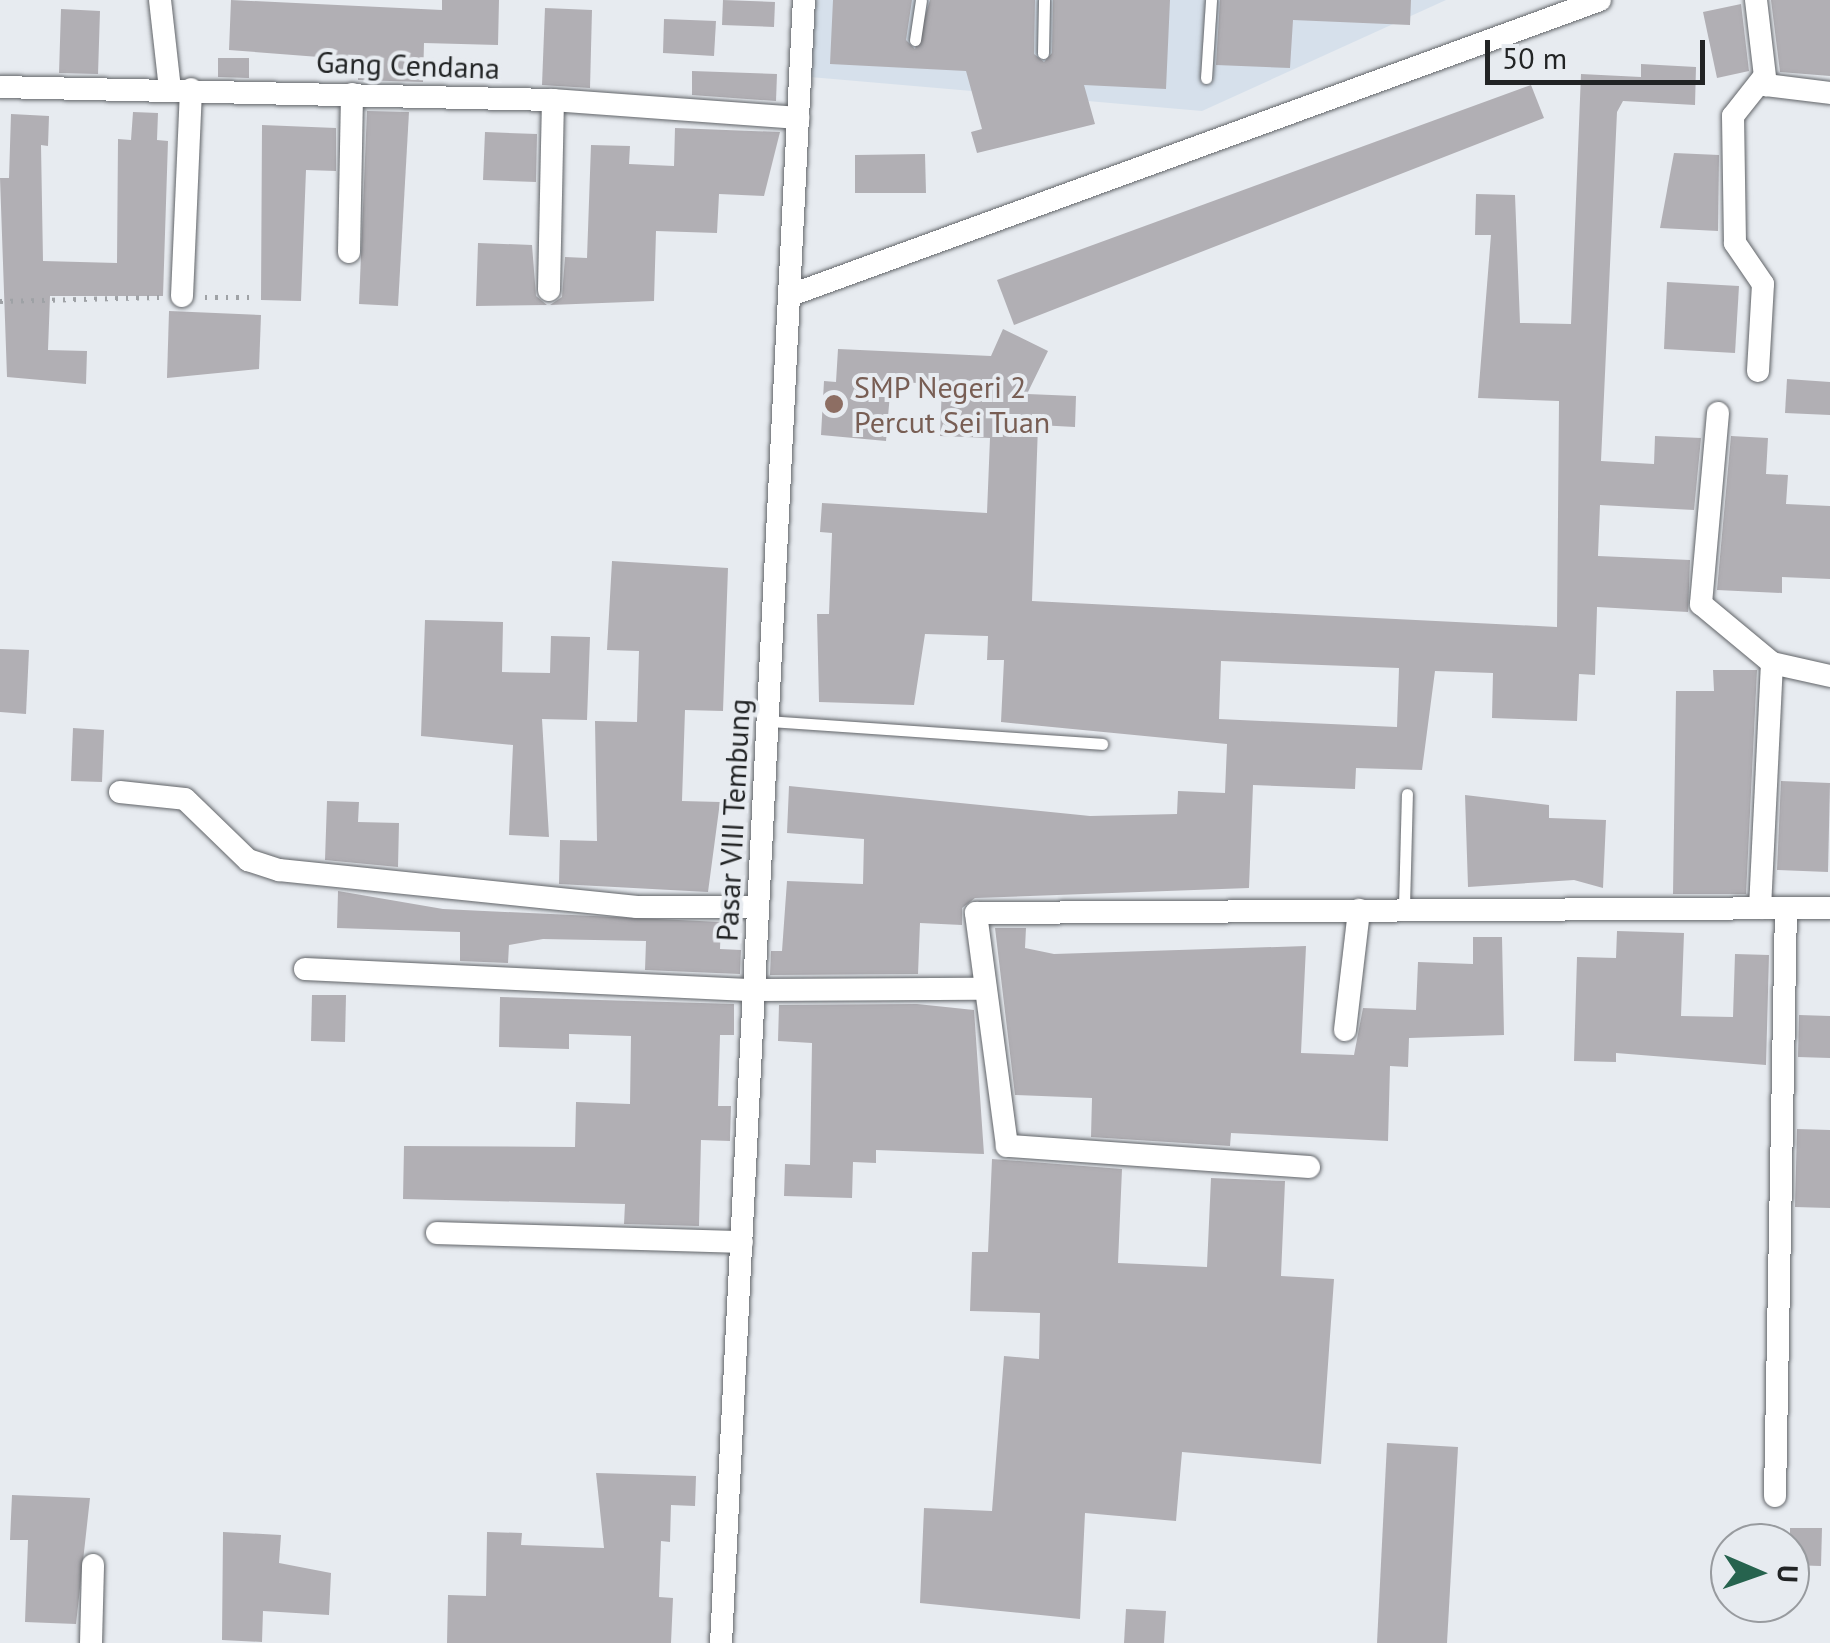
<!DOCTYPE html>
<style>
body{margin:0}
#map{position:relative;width:1830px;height:1643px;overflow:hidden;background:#e7ebf0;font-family:"PT Sans",sans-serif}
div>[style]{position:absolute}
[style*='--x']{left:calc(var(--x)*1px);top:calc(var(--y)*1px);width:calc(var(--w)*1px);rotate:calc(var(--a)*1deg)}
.built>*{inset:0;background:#d6e0eb}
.building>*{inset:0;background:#b1afb4}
.path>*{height:5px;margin-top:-2.5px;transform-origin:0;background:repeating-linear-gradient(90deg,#9fa2a6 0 2.5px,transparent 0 10.5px)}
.roads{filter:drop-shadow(0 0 2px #616468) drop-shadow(0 0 2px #616468)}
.lane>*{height:11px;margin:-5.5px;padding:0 5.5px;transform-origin:5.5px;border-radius:5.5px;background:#fff}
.street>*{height:22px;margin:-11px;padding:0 11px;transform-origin:11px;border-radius:11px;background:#fff}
.dots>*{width:28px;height:28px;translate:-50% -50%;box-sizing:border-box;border:5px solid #e7ebf0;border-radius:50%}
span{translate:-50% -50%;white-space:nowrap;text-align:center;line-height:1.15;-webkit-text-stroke:8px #e7ebf0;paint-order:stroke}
.street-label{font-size:30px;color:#222425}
.education-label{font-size:30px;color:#785e54}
.left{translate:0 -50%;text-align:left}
.north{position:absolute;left:1710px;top:1523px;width:100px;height:100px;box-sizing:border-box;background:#e7ebf0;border:2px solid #989b9f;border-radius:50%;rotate:92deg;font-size:28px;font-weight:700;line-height:40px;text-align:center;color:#222425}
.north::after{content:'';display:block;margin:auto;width:35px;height:45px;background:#26634e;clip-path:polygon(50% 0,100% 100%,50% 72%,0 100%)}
.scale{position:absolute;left:1485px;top:40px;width:220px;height:45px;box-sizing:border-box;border:5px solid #222425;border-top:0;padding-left:12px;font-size:30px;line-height:35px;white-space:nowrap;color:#222425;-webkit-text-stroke:8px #e7ebf0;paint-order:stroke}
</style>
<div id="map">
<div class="built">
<div style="clip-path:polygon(816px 0,1446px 0,1202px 111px,810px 77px)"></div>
</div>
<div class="building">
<div style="clip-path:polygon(231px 0,442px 10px,442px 0,499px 0,498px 45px,424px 43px,423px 82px,358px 80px,358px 60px,229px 50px)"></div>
<div style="clip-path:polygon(723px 0,775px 2px,774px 27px,722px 25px)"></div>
<div style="clip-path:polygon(833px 0,912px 0,906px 40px,915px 49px,930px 0,1035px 0,1034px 54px,1044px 62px,1052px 53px,1053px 0,1170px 0,1166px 89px,1084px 85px,1095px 124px,977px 153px,971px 132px,982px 129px,966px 71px,830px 64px)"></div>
<div style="clip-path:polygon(1220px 0,1411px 0,1410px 25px,1293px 20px,1290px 68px,1216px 65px)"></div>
<div style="clip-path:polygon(1771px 0,1830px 0,1830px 76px,1780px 72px)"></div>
<div style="clip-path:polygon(1741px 4px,1749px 71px,1717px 78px,1703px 12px)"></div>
<div style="clip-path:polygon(545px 8px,592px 10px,590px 88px,542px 85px)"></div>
<div style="clip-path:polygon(61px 9px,100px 11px,98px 74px,59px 73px)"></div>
<div style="clip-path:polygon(664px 19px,716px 21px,714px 56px,663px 53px)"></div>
<div style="clip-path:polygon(218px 58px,249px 58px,249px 78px,218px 77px)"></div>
<div style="clip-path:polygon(evenodd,1641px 64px,1696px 67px,1695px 105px,1623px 101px,1617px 112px,1601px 461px,1654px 464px,1655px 436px,1701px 438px,1694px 510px,1600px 505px,1598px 556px,1690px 560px,1688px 612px,1597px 607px,1595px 675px,1579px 674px,1577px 721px,1492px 718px,1493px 673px,1435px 671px,1422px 770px,1356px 768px,1355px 789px,1253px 785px,1249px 888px,975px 898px,962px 908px,962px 925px,920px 923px,918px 974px,770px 975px,771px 951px,782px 951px,787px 881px,863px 884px,864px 839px,787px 833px,789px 786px,1090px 816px,1177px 814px,1178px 791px,1225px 793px,1227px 744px,1001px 722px,1004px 660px,987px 660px,988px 636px,925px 634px,914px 705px,819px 702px,817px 614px,829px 614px,832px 533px,820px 532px,822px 503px,987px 513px,990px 438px,940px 436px,942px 385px,891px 381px,886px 441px,821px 435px,824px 381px,836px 382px,838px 349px,991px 356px,1003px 329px,1048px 351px,1027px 394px,1076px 396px,1075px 427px,1038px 425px,1032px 601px,1557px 627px,1559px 401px,1478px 398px,1491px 235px,1475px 235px,1476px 194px,1515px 195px,1520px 323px,1571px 324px,1581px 74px,1641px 77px,1641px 64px,1221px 661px,1399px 668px,1397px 727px,1219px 719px,1221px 661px)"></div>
<div style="clip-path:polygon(692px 71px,777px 74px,776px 101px,692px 95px)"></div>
<div style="clip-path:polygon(1531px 85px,1544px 118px,1014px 325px,997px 280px)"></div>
<div style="clip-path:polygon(367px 111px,409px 112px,398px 306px,359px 304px)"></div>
<div style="clip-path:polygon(133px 112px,158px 113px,157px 140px,168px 141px,163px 296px,50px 296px,48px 350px,87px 351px,86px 384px,7px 377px,0 178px,9px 178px,11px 114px,49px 116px,48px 146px,41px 145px,43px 261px,117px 263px,118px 139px,131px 140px)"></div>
<div style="clip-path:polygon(262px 125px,336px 128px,336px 171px,306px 170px,301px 301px,261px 300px)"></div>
<div style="clip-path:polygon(675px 128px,780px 132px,764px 196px,719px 194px,717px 233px,656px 231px,654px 301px,550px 305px,562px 297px,565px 257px,587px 258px,591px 145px,630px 146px,629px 164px,674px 166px)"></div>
<div style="clip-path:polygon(485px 132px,537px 134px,536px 182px,483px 180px)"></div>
<div style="clip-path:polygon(1674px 153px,1719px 155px,1718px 231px,1660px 228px)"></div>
<div style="clip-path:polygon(925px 154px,926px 193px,855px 193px,855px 155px)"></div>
<div style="clip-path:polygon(478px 243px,532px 245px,536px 296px,547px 305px,476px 306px)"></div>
<div style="clip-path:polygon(1667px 282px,1739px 286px,1735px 353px,1664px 349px)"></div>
<div style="clip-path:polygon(169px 311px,261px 315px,259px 369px,167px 378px)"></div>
<div style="clip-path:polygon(1787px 379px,1830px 382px,1830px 415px,1785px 413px)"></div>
<div style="clip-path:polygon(1731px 436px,1768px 438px,1766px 474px,1788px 475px,1786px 504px,1830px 506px,1830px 579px,1782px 577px,1782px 593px,1717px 590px)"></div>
<div style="clip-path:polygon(612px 561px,728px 568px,723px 711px,685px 710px,682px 801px,720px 802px,708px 892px,559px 884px,560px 840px,597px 841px,595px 721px,637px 722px,639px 651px,607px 650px)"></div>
<div style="clip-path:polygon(425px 620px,503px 622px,502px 672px,550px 673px,551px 636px,590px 637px,587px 720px,542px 719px,549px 837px,509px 835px,513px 745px,421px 736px)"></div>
<div style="clip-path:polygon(0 649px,29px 650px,26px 714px,0 712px)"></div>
<div style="clip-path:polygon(1713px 670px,1757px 670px,1746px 894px,1673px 894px,1676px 691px,1714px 691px)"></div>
<div style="clip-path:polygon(73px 728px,104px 730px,102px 782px,71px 781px)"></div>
<div style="clip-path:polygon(1781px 781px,1830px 783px,1828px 872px,1777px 870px)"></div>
<div style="clip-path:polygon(1465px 795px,1549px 805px,1549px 818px,1606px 820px,1603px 888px,1574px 880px,1468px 887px)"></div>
<div style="clip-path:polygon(327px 801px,359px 802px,358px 822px,399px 823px,398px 867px,325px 860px)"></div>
<div style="clip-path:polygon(338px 891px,443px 909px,721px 922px,720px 949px,741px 950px,740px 974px,645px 970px,646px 941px,543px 939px,509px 945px,508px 963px,460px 961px,460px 932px,337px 928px)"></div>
<div style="clip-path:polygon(995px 928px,1026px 928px,1025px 948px,1054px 954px,1306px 946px,1301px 1053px,1354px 1055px,1363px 1008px,1416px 1010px,1418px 962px,1473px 964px,1473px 937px,1502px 937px,1504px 1035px,1409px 1038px,1408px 1067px,1390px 1066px,1388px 1141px,1231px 1133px,1230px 1146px,1091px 1137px,1092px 1098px,1015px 1095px)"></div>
<div style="clip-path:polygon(1617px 931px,1684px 933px,1681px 1016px,1733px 1017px,1735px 954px,1769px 955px,1766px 1065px,1616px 1053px,1616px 1062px,1574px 1061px,1577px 957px,1616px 958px)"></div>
<div style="clip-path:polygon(312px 995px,346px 995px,345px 1042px,311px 1041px)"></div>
<div style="clip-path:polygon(500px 997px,734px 1004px,734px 1035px,720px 1035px,718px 1106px,731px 1106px,730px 1141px,701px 1140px,699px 1226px,624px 1224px,625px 1204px,403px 1199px,404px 1146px,575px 1147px,576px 1102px,630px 1104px,631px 1036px,569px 1034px,569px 1049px,499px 1047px)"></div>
<div style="clip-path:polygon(917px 1004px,974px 1010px,984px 1154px,876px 1150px,876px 1163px,853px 1162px,852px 1198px,784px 1196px,785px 1164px,810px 1165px,812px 1043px,778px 1041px,779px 1005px)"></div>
<div style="clip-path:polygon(1799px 1015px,1830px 1016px,1830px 1058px,1798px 1057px)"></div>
<div style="clip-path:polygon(1797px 1129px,1830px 1130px,1830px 1208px,1795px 1207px)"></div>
<div style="clip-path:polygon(992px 1159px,1122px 1169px,1118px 1263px,1207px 1267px,1211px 1178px,1285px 1181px,1281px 1276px,1334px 1279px,1321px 1464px,1182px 1452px,1176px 1521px,1085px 1513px,1080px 1619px,920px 1603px,924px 1508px,992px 1511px,1004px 1356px,1039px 1359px,1040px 1313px,970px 1311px,972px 1252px,988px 1252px)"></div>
<div style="clip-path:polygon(1387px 1443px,1458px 1447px,1447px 1643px,1377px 1643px)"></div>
<div style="clip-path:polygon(596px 1473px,696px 1476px,695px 1506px,671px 1505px,670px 1542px,661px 1541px,659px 1597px,673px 1598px,671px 1643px,447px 1643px,448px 1595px,486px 1596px,487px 1532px,522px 1533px,521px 1545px,604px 1548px)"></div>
<div style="clip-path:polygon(12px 1495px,90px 1498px,76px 1624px,25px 1622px,28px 1540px,10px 1540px)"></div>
<div style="clip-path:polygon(1790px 1528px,1822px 1528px,1821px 1566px,1790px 1565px)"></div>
<div style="clip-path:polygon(223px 1532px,281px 1535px,279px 1563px,331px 1573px,329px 1615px,263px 1611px,262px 1642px,222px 1640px)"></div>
<div style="clip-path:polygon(1126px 1609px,1166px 1611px,1164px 1643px,1124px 1643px)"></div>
</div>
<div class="path">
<div style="--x:205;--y:297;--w:52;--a:0"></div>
<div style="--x:0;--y:301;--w:159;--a:-1.4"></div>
</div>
<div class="roads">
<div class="lane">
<div style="--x:915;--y:40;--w:40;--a:-81.5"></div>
<div style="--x:1043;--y:53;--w:53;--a:-88.9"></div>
<div style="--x:1206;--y:78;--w:78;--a:-86.3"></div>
<div style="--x:768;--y:721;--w:335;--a:3.9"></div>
<div style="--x:1404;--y:906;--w:112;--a:-88.5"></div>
</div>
<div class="street">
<div style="--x:160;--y:0;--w:90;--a:83.6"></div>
<div style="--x:1756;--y:0;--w:86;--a:83.3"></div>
<div style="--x:1766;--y:85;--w:64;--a:7.1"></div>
<div style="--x:0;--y:87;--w:553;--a:1.35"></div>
<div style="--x:553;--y:100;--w:246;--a:4.2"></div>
<div style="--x:349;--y:252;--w:158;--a:-88.9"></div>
<div style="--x:549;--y:290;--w:190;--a:-88.8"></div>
<div style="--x:791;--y:295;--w:861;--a:-20.03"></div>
<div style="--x:182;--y:296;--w:207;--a:-87.5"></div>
<div style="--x:1758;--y:371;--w:87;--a:-86.7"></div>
<div style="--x:1763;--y:284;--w:50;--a:-124.3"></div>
<div style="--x:1735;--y:243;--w:127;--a:-90.9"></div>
<div style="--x:1733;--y:116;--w:48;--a:-51.7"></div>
<div style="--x:1718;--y:413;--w:192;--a:95.1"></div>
<div style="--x:1701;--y:604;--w:92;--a:39.7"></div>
<div style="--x:1772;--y:663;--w:59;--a:12.6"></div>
<div style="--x:120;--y:792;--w:65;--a:6.1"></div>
<div style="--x:185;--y:799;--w:88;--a:44.1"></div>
<div style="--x:248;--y:860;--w:33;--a:18"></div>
<div style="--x:279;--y:870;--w:360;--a:5.9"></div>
<div style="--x:637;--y:907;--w:121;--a:0"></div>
<div style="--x:1760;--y:908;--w:245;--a:-87.2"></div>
<div style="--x:305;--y:969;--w:449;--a:2.7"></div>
<div style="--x:754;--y:990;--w:225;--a:-0.3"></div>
<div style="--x:1345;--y:1030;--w:121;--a:-83.3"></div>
<div style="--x:1309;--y:1167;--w:303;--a:-176"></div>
<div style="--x:1007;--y:1146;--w:235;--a:-97.6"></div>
<div style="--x:976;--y:913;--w:854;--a:-0.34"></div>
<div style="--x:437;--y:1233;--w:305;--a:1.7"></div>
<div style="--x:1775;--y:1496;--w:587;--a:-88.93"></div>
<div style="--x:91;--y:1643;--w:78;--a:-88.5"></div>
<div style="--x:721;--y:1643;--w:1645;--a:-87.11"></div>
</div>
</div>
<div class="dots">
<div style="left:834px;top:404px;background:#8d6e63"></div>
</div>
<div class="street-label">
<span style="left:408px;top:65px;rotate:2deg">Gang Cendana</span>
<span style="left:733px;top:820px;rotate:-87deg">Pasar VIII Tembung</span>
</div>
<div class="education-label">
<span class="left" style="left:854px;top:404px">SMP Negeri 2<br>Percut Sei Tuan</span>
</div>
<div class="north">U</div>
<div class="scale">50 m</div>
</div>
